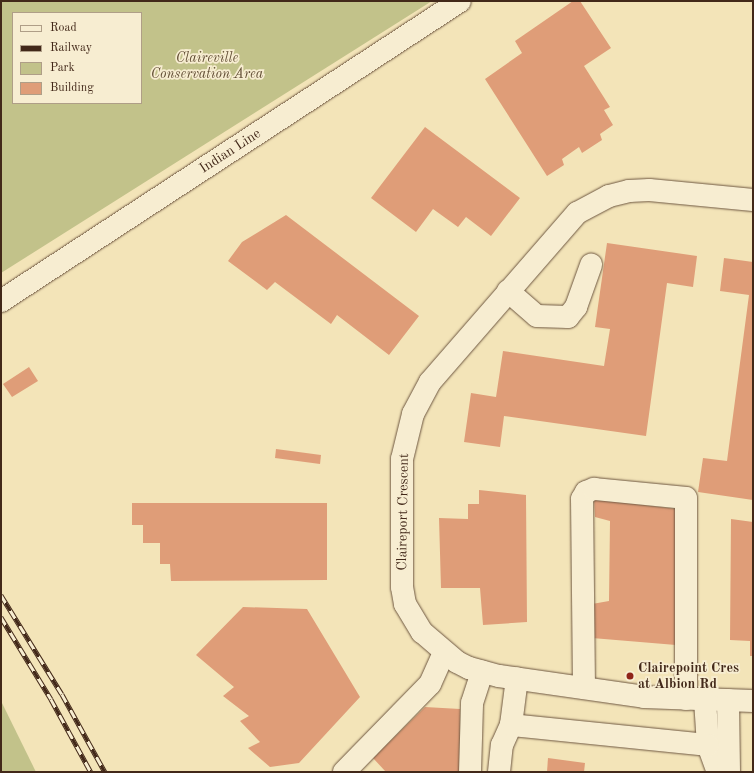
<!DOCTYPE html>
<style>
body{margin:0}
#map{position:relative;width:754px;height:773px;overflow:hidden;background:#f3e4b8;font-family:"Old Standard TT",serif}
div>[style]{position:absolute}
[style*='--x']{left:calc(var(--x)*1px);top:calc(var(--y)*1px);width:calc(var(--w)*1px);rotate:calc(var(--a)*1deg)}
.green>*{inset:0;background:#c2c28a}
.building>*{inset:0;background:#df9d78}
.roads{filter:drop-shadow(0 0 1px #6e5741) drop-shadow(0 0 1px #6e5741)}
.minor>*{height:22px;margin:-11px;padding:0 11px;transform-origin:11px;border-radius:11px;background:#f7edd1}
.rail>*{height:4.5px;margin-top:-2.25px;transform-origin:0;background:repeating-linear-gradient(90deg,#f7edd1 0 9px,#422819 0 18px);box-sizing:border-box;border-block:1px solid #422819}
.dots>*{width:11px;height:11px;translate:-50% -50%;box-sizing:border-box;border:2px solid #f7edd1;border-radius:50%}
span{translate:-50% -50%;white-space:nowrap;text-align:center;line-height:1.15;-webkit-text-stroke:3.5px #f7edd1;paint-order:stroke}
.park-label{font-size:14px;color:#624e35;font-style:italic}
.street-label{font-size:14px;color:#422819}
.poi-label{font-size:14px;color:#422819;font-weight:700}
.left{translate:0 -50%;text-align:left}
.frame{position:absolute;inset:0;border:2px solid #422819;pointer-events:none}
.legend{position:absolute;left:12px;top:12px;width:130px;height:92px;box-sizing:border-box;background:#f7edd1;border:1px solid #af9e87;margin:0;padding:5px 7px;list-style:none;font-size:12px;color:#422819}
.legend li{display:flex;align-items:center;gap:8px;height:20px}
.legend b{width:20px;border:1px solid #af9e87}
</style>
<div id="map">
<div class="green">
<div style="clip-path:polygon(evenodd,1px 1px,432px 1px,1px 273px,1px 1px,13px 13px,141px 13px,141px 103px,13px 103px,13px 13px)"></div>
<div style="clip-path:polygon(1px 701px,36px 772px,1px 772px)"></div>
</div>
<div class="building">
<div style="clip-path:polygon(573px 1px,580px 1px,611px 48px,584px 66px,610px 107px,604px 110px,613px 125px,600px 134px,602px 140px,582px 153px,579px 147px,562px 159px,564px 165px,547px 176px,485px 79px,522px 53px,515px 41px)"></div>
<div style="clip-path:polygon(425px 127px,520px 198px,491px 236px,466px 217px,458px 227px,433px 209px,416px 232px,371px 198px)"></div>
<div style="clip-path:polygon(286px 215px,419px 316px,389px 355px,337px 315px,331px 324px,275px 282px,267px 290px,228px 261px,242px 242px)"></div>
<div style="clip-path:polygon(607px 243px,697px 256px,693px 287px,667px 283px,646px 436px,504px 416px,500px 447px,464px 442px,471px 393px,496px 397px,503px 351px,604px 366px,610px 329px,595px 327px)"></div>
<div style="clip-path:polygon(724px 258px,753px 262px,753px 500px,698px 492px,703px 458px,727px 461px,749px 295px,720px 291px)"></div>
<div style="clip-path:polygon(29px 367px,38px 381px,12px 397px,3px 384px)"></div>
<div style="clip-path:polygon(276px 449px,321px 455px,320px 464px,275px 458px)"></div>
<div style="clip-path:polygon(479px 490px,526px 495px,527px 622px,483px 625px,480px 588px,441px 588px,439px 518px,468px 519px,468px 504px,479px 504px)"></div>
<div style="clip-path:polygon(594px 499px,677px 509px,676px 645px,592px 638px,592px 604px,609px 601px,610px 521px,595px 517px)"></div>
<div style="clip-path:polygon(132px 503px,327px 503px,327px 580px,171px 581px,170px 564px,160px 564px,160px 543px,143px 543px,143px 525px,132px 525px)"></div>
<div style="clip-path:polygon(731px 519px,753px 522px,753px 656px,750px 656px,750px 641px,730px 640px)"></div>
<div style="clip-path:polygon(243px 607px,307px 609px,360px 697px,299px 763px,270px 767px,248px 748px,260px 742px,240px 721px,249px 716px,223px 696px,234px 687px,196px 655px)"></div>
<div style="clip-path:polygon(425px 707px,460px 709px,460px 772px,386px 772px,373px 758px)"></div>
<div style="clip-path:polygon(548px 758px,585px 763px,584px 772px,547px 772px)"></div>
</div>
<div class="roads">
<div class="minor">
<div style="--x:753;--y:200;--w:104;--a:-174.5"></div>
<div style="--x:649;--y:190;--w:20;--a:177"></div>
<div style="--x:629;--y:191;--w:21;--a:166"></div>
<div style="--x:609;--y:196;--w:36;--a:152"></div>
<div style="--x:577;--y:213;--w:224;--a:131"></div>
<div style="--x:430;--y:382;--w:36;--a:118"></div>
<div style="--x:413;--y:414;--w:46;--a:103.7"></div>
<div style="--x:402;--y:459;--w:128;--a:90"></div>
<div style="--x:402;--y:587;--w:17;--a:80"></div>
<div style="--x:405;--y:604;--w:33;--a:59"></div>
<div style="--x:422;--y:632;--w:46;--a:40.6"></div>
<div style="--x:457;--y:662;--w:13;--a:27"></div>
<div style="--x:469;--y:668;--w:31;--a:15"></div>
<div style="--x:499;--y:676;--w:147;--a:8.2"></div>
<div style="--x:644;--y:697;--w:109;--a:2.1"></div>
<div style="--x:508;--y:291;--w:38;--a:41"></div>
<div style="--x:537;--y:316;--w:31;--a:2"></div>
<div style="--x:568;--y:317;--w:13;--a:-51"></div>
<div style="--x:576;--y:307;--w:45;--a:-70.3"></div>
<div style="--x:1;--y:301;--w:548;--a:-33.17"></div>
<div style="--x:584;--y:688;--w:189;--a:-90.6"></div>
<div style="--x:582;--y:499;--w:8;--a:-60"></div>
<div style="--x:586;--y:492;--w:9;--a:-21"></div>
<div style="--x:594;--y:489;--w:92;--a:5.6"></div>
<div style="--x:686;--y:498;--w:201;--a:90"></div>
<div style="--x:705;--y:700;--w:45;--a:86.2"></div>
<div style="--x:708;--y:745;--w:29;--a:70"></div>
<div style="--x:728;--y:700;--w:72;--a:89.2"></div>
<div style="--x:511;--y:725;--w:198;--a:5.8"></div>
<div style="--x:344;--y:772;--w:123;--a:-45.7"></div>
<div style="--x:430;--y:684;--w:34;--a:-66"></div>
<div style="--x:470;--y:772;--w:69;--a:-88.3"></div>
<div style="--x:472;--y:703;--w:33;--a:-72"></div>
<div style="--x:499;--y:772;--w:27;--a:-84"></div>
<div style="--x:502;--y:745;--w:22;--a:-66"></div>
<div style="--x:511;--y:725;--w:47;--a:-82.7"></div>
</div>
</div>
<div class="rail">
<div style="--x:1;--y:595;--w:116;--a:58.4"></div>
<div style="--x:62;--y:694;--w:89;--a:61.1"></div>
<div style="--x:1;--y:617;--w:96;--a:58.6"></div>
<div style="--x:51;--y:699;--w:83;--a:61.3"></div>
</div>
<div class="dots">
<div style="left:630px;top:676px;background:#8f2418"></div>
</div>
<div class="park-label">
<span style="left:207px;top:66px">Claireville<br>Conservation Area</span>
</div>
<div class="street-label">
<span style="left:230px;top:151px;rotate:-33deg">Indian Line</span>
<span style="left:403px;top:512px;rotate:-89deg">Claireport Crescent</span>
</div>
<div class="poi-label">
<span class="left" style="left:638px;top:676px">Clairepoint Cres<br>at Albion Rd</span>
</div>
<div class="frame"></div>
<ul class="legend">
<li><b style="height:5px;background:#f7edd1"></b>Road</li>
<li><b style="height:5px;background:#422819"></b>Railway</li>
<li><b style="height:11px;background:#c2c28a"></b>Park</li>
<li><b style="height:11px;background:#df9d78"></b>Building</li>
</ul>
</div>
